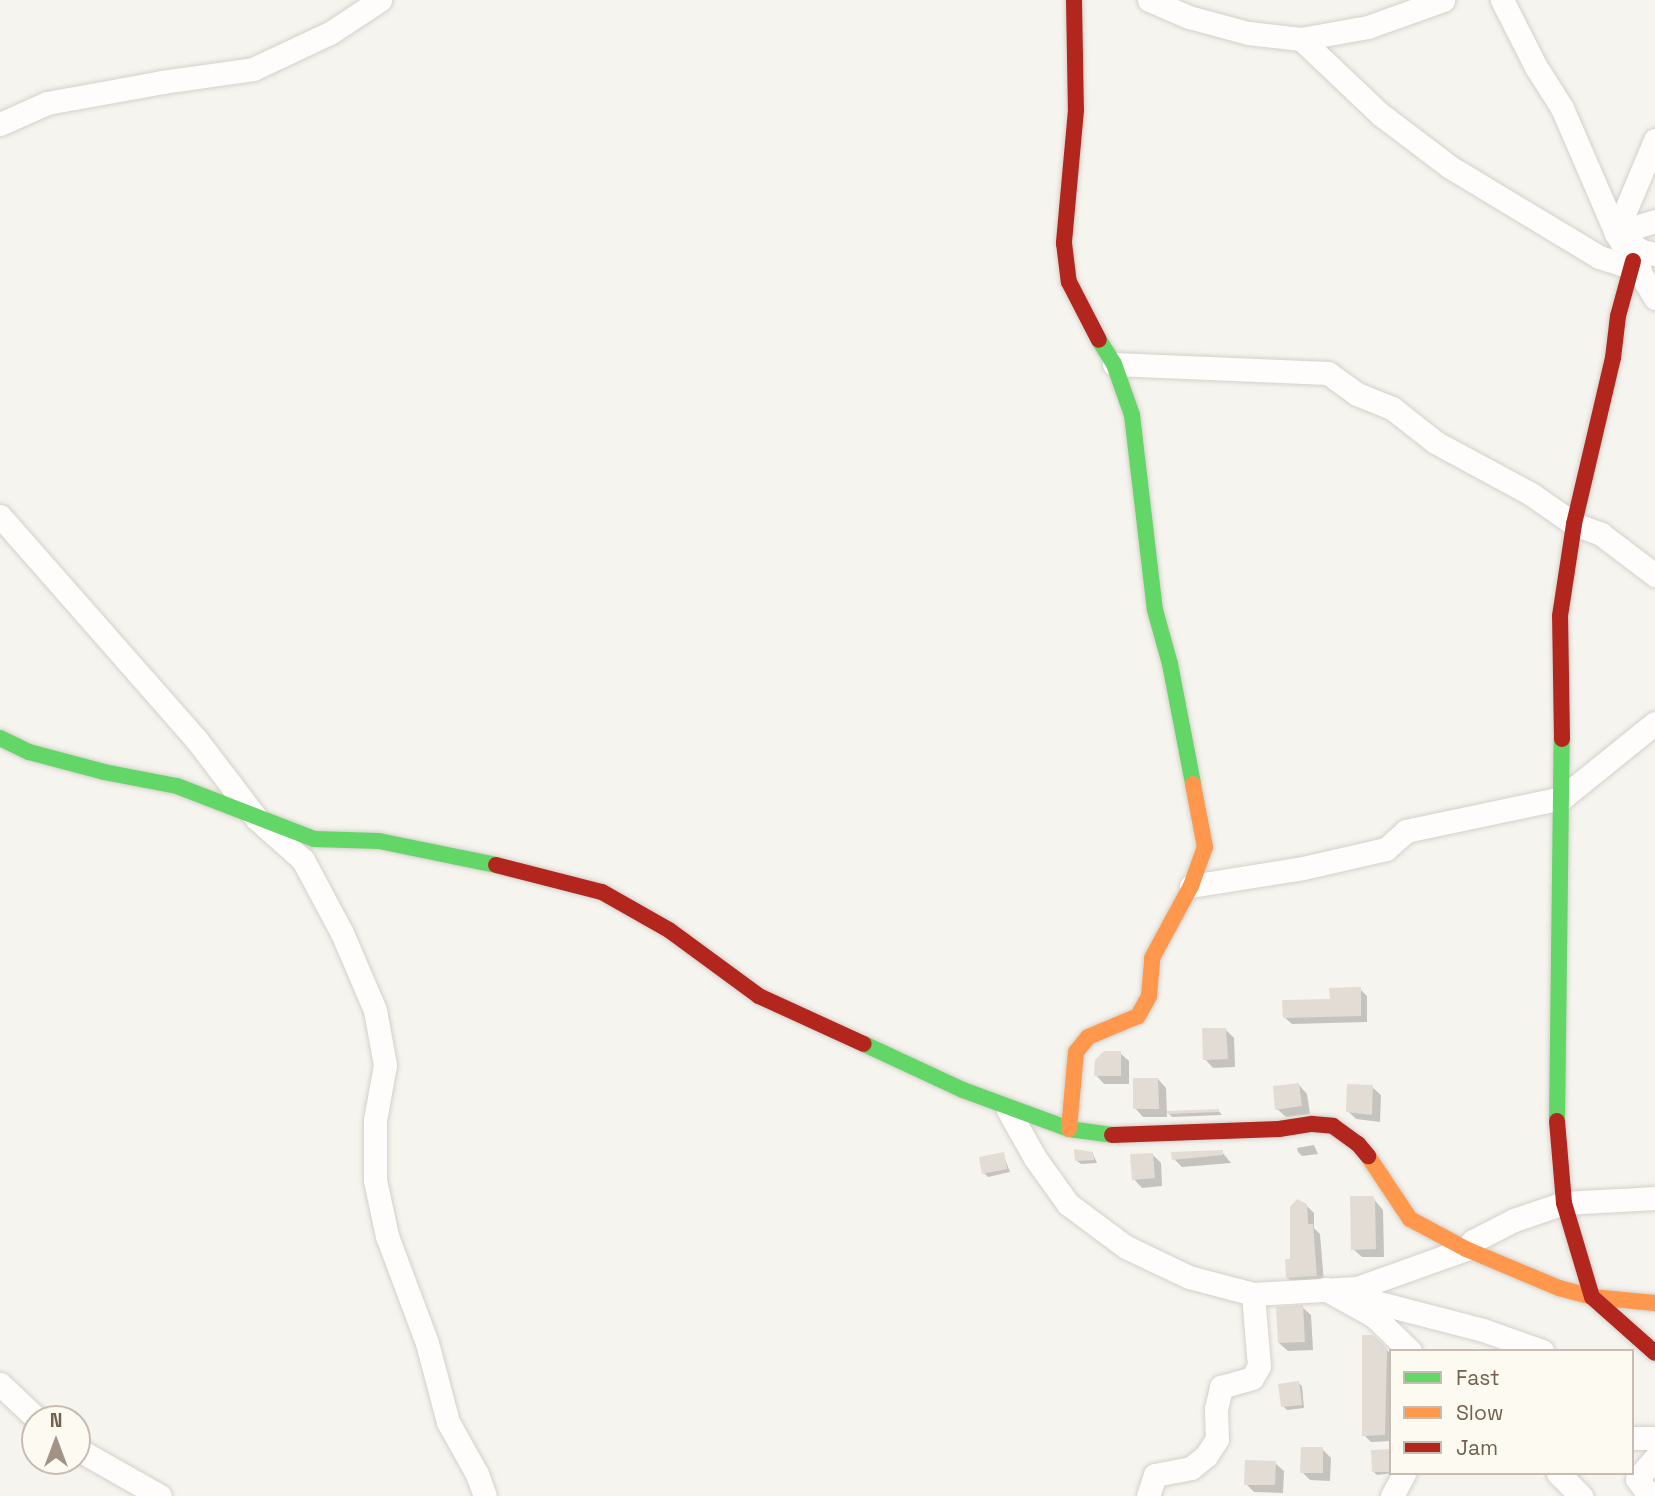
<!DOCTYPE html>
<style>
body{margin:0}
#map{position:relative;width:1655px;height:1496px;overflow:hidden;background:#f6f4ee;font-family:"Space Grotesk",sans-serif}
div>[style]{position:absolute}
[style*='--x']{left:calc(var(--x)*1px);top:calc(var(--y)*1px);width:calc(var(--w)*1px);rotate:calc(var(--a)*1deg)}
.shadow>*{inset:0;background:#0003}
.building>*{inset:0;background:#e2dcd5}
.roads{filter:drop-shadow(0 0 2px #d4d0cb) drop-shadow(0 0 2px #d4d0cb)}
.street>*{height:23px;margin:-11.5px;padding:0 11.5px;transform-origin:11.5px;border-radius:11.5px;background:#fefdfc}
.fast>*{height:16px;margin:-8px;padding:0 8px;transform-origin:8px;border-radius:8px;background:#63d668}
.slow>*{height:16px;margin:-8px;padding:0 8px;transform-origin:8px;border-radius:8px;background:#ff974d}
.jam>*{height:16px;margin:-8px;padding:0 8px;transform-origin:8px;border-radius:8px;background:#b3261e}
span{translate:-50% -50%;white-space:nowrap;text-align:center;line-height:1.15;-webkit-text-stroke:5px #fdfaf1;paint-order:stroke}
.legend{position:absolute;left:1389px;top:1349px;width:245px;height:126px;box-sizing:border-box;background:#fdfaf1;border:2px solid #c6bcb1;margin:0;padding:9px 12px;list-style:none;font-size:21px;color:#736050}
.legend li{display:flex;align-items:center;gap:14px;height:35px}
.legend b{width:35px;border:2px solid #c6bcb1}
.north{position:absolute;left:21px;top:1405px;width:70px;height:70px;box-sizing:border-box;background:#fdfaf1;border:2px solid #c6bcb1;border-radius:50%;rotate:0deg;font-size:19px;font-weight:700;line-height:28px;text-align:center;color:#736050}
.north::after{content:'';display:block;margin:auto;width:24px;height:32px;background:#a19487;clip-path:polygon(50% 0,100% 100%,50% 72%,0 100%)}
</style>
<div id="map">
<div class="shadow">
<div style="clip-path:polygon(1360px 989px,1367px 996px,1367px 1022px,1292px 1024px,1284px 1017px)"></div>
<div style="clip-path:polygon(1225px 1029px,1234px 1038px,1235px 1067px,1213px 1068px,1205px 1059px)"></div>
<div style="clip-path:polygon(1120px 1053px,1129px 1061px,1129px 1084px,1104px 1084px,1096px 1075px)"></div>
<div style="clip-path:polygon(1158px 1079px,1166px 1088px,1167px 1117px,1143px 1117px,1135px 1108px)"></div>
<div style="clip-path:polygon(1299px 1085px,1307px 1094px,1310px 1114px,1286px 1117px,1277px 1109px)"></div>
<div style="clip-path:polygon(1372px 1087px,1381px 1095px,1380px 1122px,1356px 1119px,1348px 1111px)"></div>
<div style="clip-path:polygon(1218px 1110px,1222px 1115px,1172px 1117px,1168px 1113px)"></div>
<div style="clip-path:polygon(1314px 1145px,1318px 1154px,1302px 1156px,1298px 1152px,1297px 1148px)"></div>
<div style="clip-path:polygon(1222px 1152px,1231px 1163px,1182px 1167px,1174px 1159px)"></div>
<div style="clip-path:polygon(1003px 1154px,1010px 1172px,988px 1177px,984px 1173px)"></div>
<div style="clip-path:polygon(1093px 1154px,1097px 1163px,1081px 1164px,1077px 1161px)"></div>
<div style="clip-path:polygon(1152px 1154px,1161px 1163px,1162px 1186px,1142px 1188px,1134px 1179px)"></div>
<div style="clip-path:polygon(1372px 1197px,1383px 1210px,1384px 1257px,1362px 1257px,1353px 1249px)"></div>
<div style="clip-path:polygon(1306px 1205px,1314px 1213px,1314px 1228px,1320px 1234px,1324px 1283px,1295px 1285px,1287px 1277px)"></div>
<div style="clip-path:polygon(1302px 1307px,1311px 1315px,1313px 1350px,1288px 1351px,1279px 1343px)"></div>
<div style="clip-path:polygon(1373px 1337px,1391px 1354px,1391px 1441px,1371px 1442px,1364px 1435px)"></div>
<div style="clip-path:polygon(1298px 1383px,1302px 1386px,1304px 1408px,1287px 1410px,1283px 1406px)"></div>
<div style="clip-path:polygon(1322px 1449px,1331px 1458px,1330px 1481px,1310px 1480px,1302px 1472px)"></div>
<div style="clip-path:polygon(1391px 1451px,1391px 1473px,1394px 1473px,1377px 1475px,1373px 1471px)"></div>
<div style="clip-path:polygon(1275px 1463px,1284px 1471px,1283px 1493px,1254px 1492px,1246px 1484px)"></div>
</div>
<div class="building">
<div style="clip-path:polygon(1361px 987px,1361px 1016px,1283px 1018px,1282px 1000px,1330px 999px,1329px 988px)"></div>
<div style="clip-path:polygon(1202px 1028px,1226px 1028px,1228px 1059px,1203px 1060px)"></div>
<div style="clip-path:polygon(1104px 1051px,1121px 1051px,1121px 1076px,1094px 1076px,1095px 1060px)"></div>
<div style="clip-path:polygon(1133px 1078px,1158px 1078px,1159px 1109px,1133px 1109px)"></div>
<div style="clip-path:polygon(1299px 1083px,1302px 1106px,1275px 1110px,1273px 1086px)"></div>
<div style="clip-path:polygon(1347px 1084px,1373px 1085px,1372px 1115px,1346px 1112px)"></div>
<div style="clip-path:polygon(1219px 1109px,1219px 1112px,1167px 1114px,1167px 1111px)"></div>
<div style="clip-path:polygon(1074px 1149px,1093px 1152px,1094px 1160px,1075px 1161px)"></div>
<div style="clip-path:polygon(1223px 1150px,1223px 1155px,1172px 1160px,1171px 1152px)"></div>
<div style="clip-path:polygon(1004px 1152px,1007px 1169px,982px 1174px,979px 1157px)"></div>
<div style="clip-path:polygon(1153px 1153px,1155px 1178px,1132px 1180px,1130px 1154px)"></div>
<div style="clip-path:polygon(1350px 1196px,1373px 1196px,1375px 1200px,1376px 1249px,1351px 1250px)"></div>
<div style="clip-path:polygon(1297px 1199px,1307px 1204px,1308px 1224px,1313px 1224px,1317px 1276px,1286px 1278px,1285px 1259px,1290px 1259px,1290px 1207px)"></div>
<div style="clip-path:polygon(1303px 1305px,1305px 1342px,1278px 1343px,1276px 1307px)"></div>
<div style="clip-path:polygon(1362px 1335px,1373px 1335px,1387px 1348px,1385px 1435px,1362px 1436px)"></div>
<div style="clip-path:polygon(1299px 1381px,1302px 1405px,1281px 1407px,1278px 1384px)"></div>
<div style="clip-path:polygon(1301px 1447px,1323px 1447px,1323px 1473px,1300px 1473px)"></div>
<div style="clip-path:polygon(1391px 1449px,1389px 1472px,1372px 1472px,1371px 1450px)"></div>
<div style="clip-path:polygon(1245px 1460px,1276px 1461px,1275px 1485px,1244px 1485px)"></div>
</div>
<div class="roads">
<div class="street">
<div style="--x:1149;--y:0;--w:43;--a:23"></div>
<div style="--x:1189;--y:17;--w:61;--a:15.2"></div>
<div style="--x:1248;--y:33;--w:53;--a:6.5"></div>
<div style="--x:1301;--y:39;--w:68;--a:-10.2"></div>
<div style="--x:1368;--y:27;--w:80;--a:-19.8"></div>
<div style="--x:1502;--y:0;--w:75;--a:63.1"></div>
<div style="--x:1536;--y:67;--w:49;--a:57.6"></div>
<div style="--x:1562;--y:108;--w:136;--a:66.6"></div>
<div style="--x:1616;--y:233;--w:76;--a:59"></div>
<div style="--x:1301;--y:39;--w:109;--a:43.5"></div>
<div style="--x:1380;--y:114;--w:88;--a:37.1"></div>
<div style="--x:1450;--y:167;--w:174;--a:31.1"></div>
<div style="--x:1599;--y:257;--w:43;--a:17.6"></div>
<div style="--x:0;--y:124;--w:51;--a:-24.1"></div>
<div style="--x:47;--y:103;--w:117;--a:-10.3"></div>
<div style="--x:162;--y:82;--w:92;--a:-8.1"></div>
<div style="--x:253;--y:69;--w:85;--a:-25.1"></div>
<div style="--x:330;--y:33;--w:60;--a:-33.4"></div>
<div style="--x:1655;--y:140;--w:101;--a:112.8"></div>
<div style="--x:1616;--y:233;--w:32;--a:35"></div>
<div style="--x:1642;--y:251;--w:13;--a:13"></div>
<div style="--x:1616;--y:233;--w:41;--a:-17.1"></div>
<div style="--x:1114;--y:364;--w:214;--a:2.4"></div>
<div style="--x:1328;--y:373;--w:36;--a:36"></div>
<div style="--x:1357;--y:394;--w:38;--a:22"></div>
<div style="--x:1392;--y:408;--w:55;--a:38.3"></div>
<div style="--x:1435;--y:442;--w:109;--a:28.4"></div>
<div style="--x:1531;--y:494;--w:52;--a:34.9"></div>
<div style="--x:1574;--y:524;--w:29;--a:20"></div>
<div style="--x:1601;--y:534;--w:68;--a:37.2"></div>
<div style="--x:0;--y:516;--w:297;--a:48.7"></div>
<div style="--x:196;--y:739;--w:101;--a:52.7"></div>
<div style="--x:257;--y:819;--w:62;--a:41.7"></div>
<div style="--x:303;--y:860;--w:83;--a:61.9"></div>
<div style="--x:342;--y:933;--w:84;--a:66.8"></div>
<div style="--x:375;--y:1010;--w:56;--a:79.7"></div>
<div style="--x:385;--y:1065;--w:56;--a:100.3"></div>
<div style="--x:375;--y:1120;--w:60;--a:90"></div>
<div style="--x:375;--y:1180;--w:57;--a:77.9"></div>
<div style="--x:387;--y:1236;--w:114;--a:69.5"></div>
<div style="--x:427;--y:1343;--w:82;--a:75.1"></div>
<div style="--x:448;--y:1422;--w:60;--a:60.9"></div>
<div style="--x:477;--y:1474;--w:23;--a:70"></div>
<div style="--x:1191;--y:886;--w:113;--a:-9.1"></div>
<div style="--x:1303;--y:868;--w:85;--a:-12.9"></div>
<div style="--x:1386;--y:849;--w:27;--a:-42"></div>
<div style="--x:1406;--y:831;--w:159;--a:-11.9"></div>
<div style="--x:1562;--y:798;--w:119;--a:-38.9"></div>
<div style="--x:1008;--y:1110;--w:55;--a:60.6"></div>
<div style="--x:1035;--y:1158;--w:57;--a:54.3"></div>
<div style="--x:1068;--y:1204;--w:72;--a:36.6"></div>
<div style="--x:1126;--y:1247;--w:70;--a:25.5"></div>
<div style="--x:1189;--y:1277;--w:66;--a:14.9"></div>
<div style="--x:1253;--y:1294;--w:104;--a:-3.3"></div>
<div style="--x:1357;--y:1288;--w:116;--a:-19.7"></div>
<div style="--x:1466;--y:1249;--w:11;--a:-49"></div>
<div style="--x:1473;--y:1241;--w:46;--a:-27.1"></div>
<div style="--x:1514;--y:1220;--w:53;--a:-18.8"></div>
<div style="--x:1564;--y:1203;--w:91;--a:-3.1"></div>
<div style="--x:1410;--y:1351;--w:50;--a:-135.8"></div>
<div style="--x:1374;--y:1316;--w:56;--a:-151.1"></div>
<div style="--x:1325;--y:1289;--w:163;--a:14.5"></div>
<div style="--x:1483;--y:1330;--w:63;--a:19.6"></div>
<div style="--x:0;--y:1384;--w:51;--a:43.4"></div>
<div style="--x:1632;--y:1438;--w:23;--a:0"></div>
<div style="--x:77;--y:1449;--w:95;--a:29.5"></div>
<div style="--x:1558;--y:1473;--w:33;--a:45"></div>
<div style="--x:1148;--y:1496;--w:22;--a:-72"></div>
<div style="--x:1155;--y:1475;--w:37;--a:-11"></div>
<div style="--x:1191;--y:1468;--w:19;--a:-39"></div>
<div style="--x:1206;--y:1456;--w:20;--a:-57"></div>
<div style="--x:1217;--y:1439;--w:30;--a:-92"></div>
<div style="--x:1216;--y:1409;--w:23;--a:-77"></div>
<div style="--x:1221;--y:1387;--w:32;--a:-16"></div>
<div style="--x:1252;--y:1378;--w:14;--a:-60"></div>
<div style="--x:1259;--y:1366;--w:72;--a:-94.8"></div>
<div style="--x:1392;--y:1496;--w:26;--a:-62"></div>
<div style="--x:1650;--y:1496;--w:21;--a:-127"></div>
<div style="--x:1637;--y:1479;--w:28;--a:-49"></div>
</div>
<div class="fast">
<div style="--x:1099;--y:340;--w:28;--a:58"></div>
<div style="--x:1114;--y:364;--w:54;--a:70.6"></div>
<div style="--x:1132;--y:415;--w:196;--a:83.3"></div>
<div style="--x:1155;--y:610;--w:56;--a:74.5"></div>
<div style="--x:1170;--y:664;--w:122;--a:79.1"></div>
<div style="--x:0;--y:738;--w:32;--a:26"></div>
<div style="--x:29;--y:752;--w:78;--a:14.9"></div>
<div style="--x:104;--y:772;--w:74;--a:10.9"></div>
<div style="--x:177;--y:786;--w:147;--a:21.1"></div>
<div style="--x:314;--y:839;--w:65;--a:1.8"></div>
<div style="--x:379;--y:841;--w:119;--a:11.6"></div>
<div style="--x:864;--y:1044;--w:109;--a:24.9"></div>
<div style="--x:963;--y:1090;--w:113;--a:20.2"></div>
<div style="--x:1069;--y:1129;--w:43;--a:7.9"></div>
<div style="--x:1557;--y:1121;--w:382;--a:-89.3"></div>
</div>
<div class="slow">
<div style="--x:1069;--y:1129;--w:77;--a:-84.8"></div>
<div style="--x:1076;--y:1052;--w:19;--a:-51"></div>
<div style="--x:1088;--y:1037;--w:54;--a:-22.8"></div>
<div style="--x:1138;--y:1016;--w:23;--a:-61"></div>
<div style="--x:1149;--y:996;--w:38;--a:-85"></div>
<div style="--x:1152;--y:958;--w:82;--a:-61.6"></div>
<div style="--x:1191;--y:886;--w:41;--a:-70.3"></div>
<div style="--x:1205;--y:847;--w:64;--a:-100.8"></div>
<div style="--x:1368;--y:1156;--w:76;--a:56.3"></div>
<div style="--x:1410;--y:1219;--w:64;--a:28.2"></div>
<div style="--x:1466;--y:1249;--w:101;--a:22.8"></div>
<div style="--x:1559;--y:1288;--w:34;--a:15"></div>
<div style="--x:1592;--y:1297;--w:63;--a:5.4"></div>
</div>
<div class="jam">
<div style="--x:1074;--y:0;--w:110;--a:89"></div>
<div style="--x:1076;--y:110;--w:134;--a:95.2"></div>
<div style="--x:1064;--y:243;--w:39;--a:83"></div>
<div style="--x:1069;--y:282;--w:65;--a:62.7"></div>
<div style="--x:1562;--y:739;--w:123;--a:-90.9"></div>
<div style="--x:1560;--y:616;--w:93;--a:-81.3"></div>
<div style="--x:1574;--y:524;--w:171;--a:-76.8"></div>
<div style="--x:1613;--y:358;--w:42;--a:-83.2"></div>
<div style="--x:1618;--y:316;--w:57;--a:-74.7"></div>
<div style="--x:496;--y:865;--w:109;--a:14.3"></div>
<div style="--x:602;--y:892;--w:77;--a:29.6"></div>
<div style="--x:669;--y:930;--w:112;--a:36.3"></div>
<div style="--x:759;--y:996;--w:115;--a:24.6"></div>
<div style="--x:1557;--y:1121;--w:82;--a:85.1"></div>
<div style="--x:1564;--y:1203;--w:98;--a:73.4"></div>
<div style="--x:1592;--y:1297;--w:84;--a:41.6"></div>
<div style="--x:1112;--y:1135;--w:167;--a:-2.1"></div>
<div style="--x:1279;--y:1129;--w:33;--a:-9"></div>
<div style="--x:1312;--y:1124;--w:21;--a:5"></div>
<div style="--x:1333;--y:1126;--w:31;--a:36"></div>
<div style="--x:1358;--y:1144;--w:16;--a:50"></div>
</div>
</div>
<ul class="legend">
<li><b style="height:9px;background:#63d668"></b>Fast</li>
<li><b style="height:9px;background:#ff974d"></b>Slow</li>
<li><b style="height:9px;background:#b3261e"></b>Jam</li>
</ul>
<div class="north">N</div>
</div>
